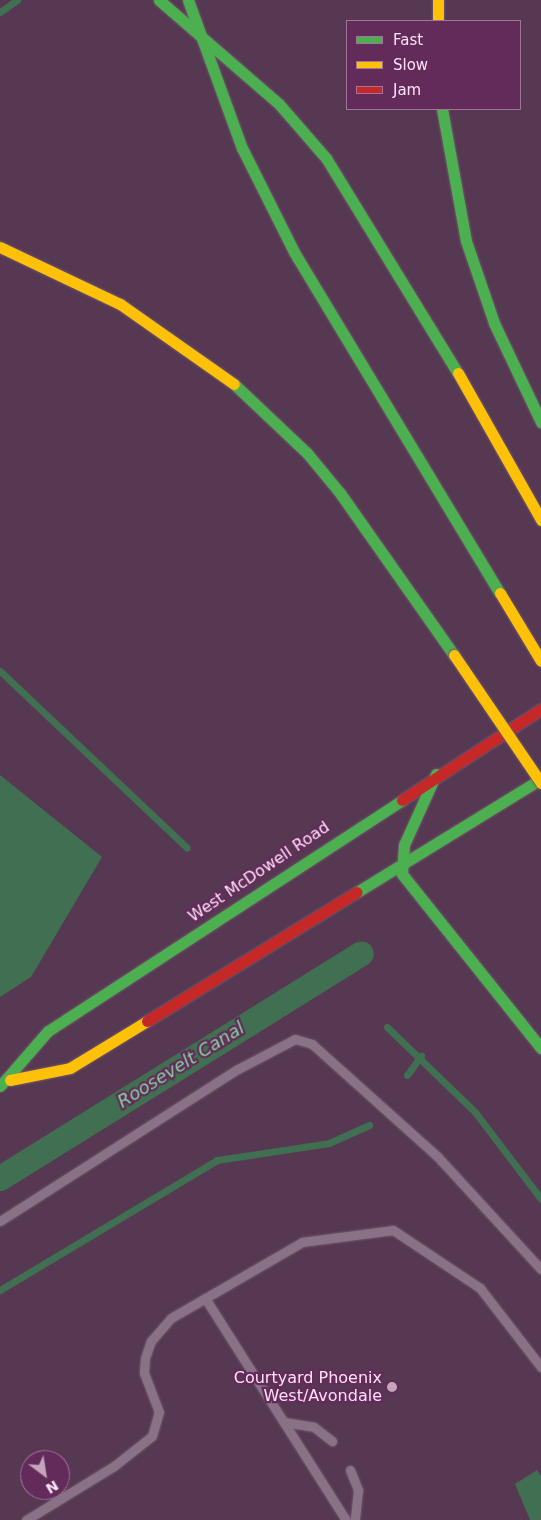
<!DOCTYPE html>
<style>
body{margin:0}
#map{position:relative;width:541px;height:1520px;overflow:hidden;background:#563852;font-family:"DejaVu Sans",sans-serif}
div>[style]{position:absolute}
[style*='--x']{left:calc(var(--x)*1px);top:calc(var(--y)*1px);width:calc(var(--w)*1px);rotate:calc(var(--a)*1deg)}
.water>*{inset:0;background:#416f51}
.stream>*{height:7px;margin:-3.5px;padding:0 3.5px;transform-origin:3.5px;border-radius:3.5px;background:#416f51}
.canal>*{height:25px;margin:-12.5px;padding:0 12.5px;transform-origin:12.5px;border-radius:12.5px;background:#416f51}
.roads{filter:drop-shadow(0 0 1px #70576c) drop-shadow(0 0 1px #70576c)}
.lane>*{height:9px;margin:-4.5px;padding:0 4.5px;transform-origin:4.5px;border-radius:4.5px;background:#8a7286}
.fast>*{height:11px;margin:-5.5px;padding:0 5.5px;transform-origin:5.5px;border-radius:5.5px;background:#4caf50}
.slow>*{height:11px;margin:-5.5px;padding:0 5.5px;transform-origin:5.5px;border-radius:5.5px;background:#ffc107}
.jam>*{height:11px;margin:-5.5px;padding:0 5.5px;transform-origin:5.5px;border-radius:5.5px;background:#c62828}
.bridges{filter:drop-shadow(0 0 1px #70576c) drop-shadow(0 0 1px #70576c)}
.slow-bridge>*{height:11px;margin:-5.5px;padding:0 5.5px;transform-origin:5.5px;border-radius:5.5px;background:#ffc107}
.dots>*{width:14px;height:14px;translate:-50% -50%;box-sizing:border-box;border:2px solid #632b5a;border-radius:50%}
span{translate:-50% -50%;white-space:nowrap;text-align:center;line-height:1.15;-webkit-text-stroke:4.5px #632b5a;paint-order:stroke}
.street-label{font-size:16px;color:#fde2f7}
.poi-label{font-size:16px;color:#fde2f7}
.right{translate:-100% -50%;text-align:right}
.water-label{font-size:18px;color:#84d49e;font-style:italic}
.legend{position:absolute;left:346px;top:20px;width:175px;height:90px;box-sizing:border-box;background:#632b5a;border:1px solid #a17499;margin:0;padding:6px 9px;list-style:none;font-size:15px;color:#fde2f7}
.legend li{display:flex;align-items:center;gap:10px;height:25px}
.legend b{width:25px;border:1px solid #a17499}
.north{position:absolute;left:20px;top:1450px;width:50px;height:50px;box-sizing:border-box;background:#632b5a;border:1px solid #a17499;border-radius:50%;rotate:149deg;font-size:14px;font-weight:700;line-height:20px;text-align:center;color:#fde2f7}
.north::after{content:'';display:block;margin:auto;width:18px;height:22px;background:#c3a6bd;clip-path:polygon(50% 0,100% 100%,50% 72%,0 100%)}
</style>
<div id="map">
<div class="water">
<div style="clip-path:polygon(0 775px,102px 857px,31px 977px,0 997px)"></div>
<div style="clip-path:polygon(537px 1470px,541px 1476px,541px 1520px,530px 1520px,515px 1484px)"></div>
</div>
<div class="stream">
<div style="--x:0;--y:12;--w:21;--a:-35"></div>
<div style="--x:0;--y:671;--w:257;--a:43.4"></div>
<div style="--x:387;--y:1027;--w:122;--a:44"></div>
<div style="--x:475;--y:1112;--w:109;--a:52.8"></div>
<div style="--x:407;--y:1075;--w:24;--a:-54"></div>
<div style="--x:0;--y:1290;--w:253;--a:-30.9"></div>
<div style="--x:217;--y:1160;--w:113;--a:-8.6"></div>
<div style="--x:329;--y:1143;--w:44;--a:-24.2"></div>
</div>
<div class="canal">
<div style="--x:0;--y:1178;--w:425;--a:-31.9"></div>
</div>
<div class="roads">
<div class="lane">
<div style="--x:0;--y:1221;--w:282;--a:-32.6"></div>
<div style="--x:238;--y:1069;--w:64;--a:-27.8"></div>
<div style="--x:295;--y:1039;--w:18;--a:16"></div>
<div style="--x:312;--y:1044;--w:168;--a:41.9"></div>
<div style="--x:437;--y:1156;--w:154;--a:47.4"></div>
<div style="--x:205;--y:1298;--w:263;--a:57.6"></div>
<div style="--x:284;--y:1422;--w:30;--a:9"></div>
<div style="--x:314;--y:1427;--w:23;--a:38"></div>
<div style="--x:350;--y:1470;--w:22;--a:68"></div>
<div style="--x:358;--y:1490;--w:30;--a:96"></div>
<div style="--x:26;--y:1520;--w:103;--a:-31.5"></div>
<div style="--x:114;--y:1466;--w:48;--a:-38.3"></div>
<div style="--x:152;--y:1436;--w:25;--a:-74"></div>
<div style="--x:159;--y:1412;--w:42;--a:-111"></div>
<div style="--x:144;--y:1373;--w:15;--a:-86"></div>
<div style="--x:145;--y:1358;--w:18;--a:-71"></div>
<div style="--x:151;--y:1341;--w:30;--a:-49"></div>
<div style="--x:171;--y:1318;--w:151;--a:-30.1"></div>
<div style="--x:302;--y:1242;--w:92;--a:-7.5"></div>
<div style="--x:393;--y:1230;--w:105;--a:33.7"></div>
<div style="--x:480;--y:1288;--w:100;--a:52.3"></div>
</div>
<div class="fast">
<div style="--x:159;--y:0;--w:159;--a:40.9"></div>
<div style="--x:279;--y:104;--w:72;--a:49"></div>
<div style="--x:326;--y:158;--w:252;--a:58.5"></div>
<div style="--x:188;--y:0;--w:158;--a:70"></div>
<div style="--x:242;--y:148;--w:116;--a:63.4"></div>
<div style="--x:294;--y:252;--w:398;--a:58.9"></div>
<div style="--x:442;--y:109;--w:134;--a:79.7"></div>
<div style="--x:466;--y:241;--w:87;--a:71.1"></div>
<div style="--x:494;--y:323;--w:110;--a:64.6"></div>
<div style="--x:234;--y:384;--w:100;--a:43.4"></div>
<div style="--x:307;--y:453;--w:52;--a:50.5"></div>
<div style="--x:340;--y:493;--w:198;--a:54.9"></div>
<div style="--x:436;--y:774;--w:78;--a:114.3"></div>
<div style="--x:404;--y:845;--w:29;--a:94"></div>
<div style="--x:402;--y:874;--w:223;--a:51.4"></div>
<div style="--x:357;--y:892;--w:216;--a:-31.6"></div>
<div style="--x:0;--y:1086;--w:73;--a:-48.9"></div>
<div style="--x:48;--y:1031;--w:423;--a:-33.1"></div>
</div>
<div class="slow">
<div style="--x:438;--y:0;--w:21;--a:90"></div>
<div style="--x:0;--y:247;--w:133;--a:25.4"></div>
<div style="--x:120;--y:304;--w:139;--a:35.1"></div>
<div style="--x:458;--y:373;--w:169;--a:60.5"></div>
<div style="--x:500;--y:593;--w:79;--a:58.9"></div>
<div style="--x:10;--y:1080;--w:61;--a:-11.3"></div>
<div style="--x:70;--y:1068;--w:90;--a:-31.4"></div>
</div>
<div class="jam">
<div style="--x:402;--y:800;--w:166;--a:-33.2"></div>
<div style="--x:147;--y:1021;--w:246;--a:-31.6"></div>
</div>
</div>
<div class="bridges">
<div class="slow-bridge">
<div style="--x:454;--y:655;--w:155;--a:55.8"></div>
</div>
</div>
<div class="dots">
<div style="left:392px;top:1387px;background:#c3a6bd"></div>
</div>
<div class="street-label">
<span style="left:259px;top:872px;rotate:-34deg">West McDowell Road</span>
</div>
<div class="poi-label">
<span class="right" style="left:382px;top:1387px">Courtyard Phoenix<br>West/Avondale</span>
</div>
<div class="water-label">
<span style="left:181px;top:1065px;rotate:-32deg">Roosevelt Canal</span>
</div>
<ul class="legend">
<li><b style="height:6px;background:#4caf50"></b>Fast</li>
<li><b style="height:6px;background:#ffc107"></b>Slow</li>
<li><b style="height:6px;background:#c62828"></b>Jam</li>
</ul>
<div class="north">N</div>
</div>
